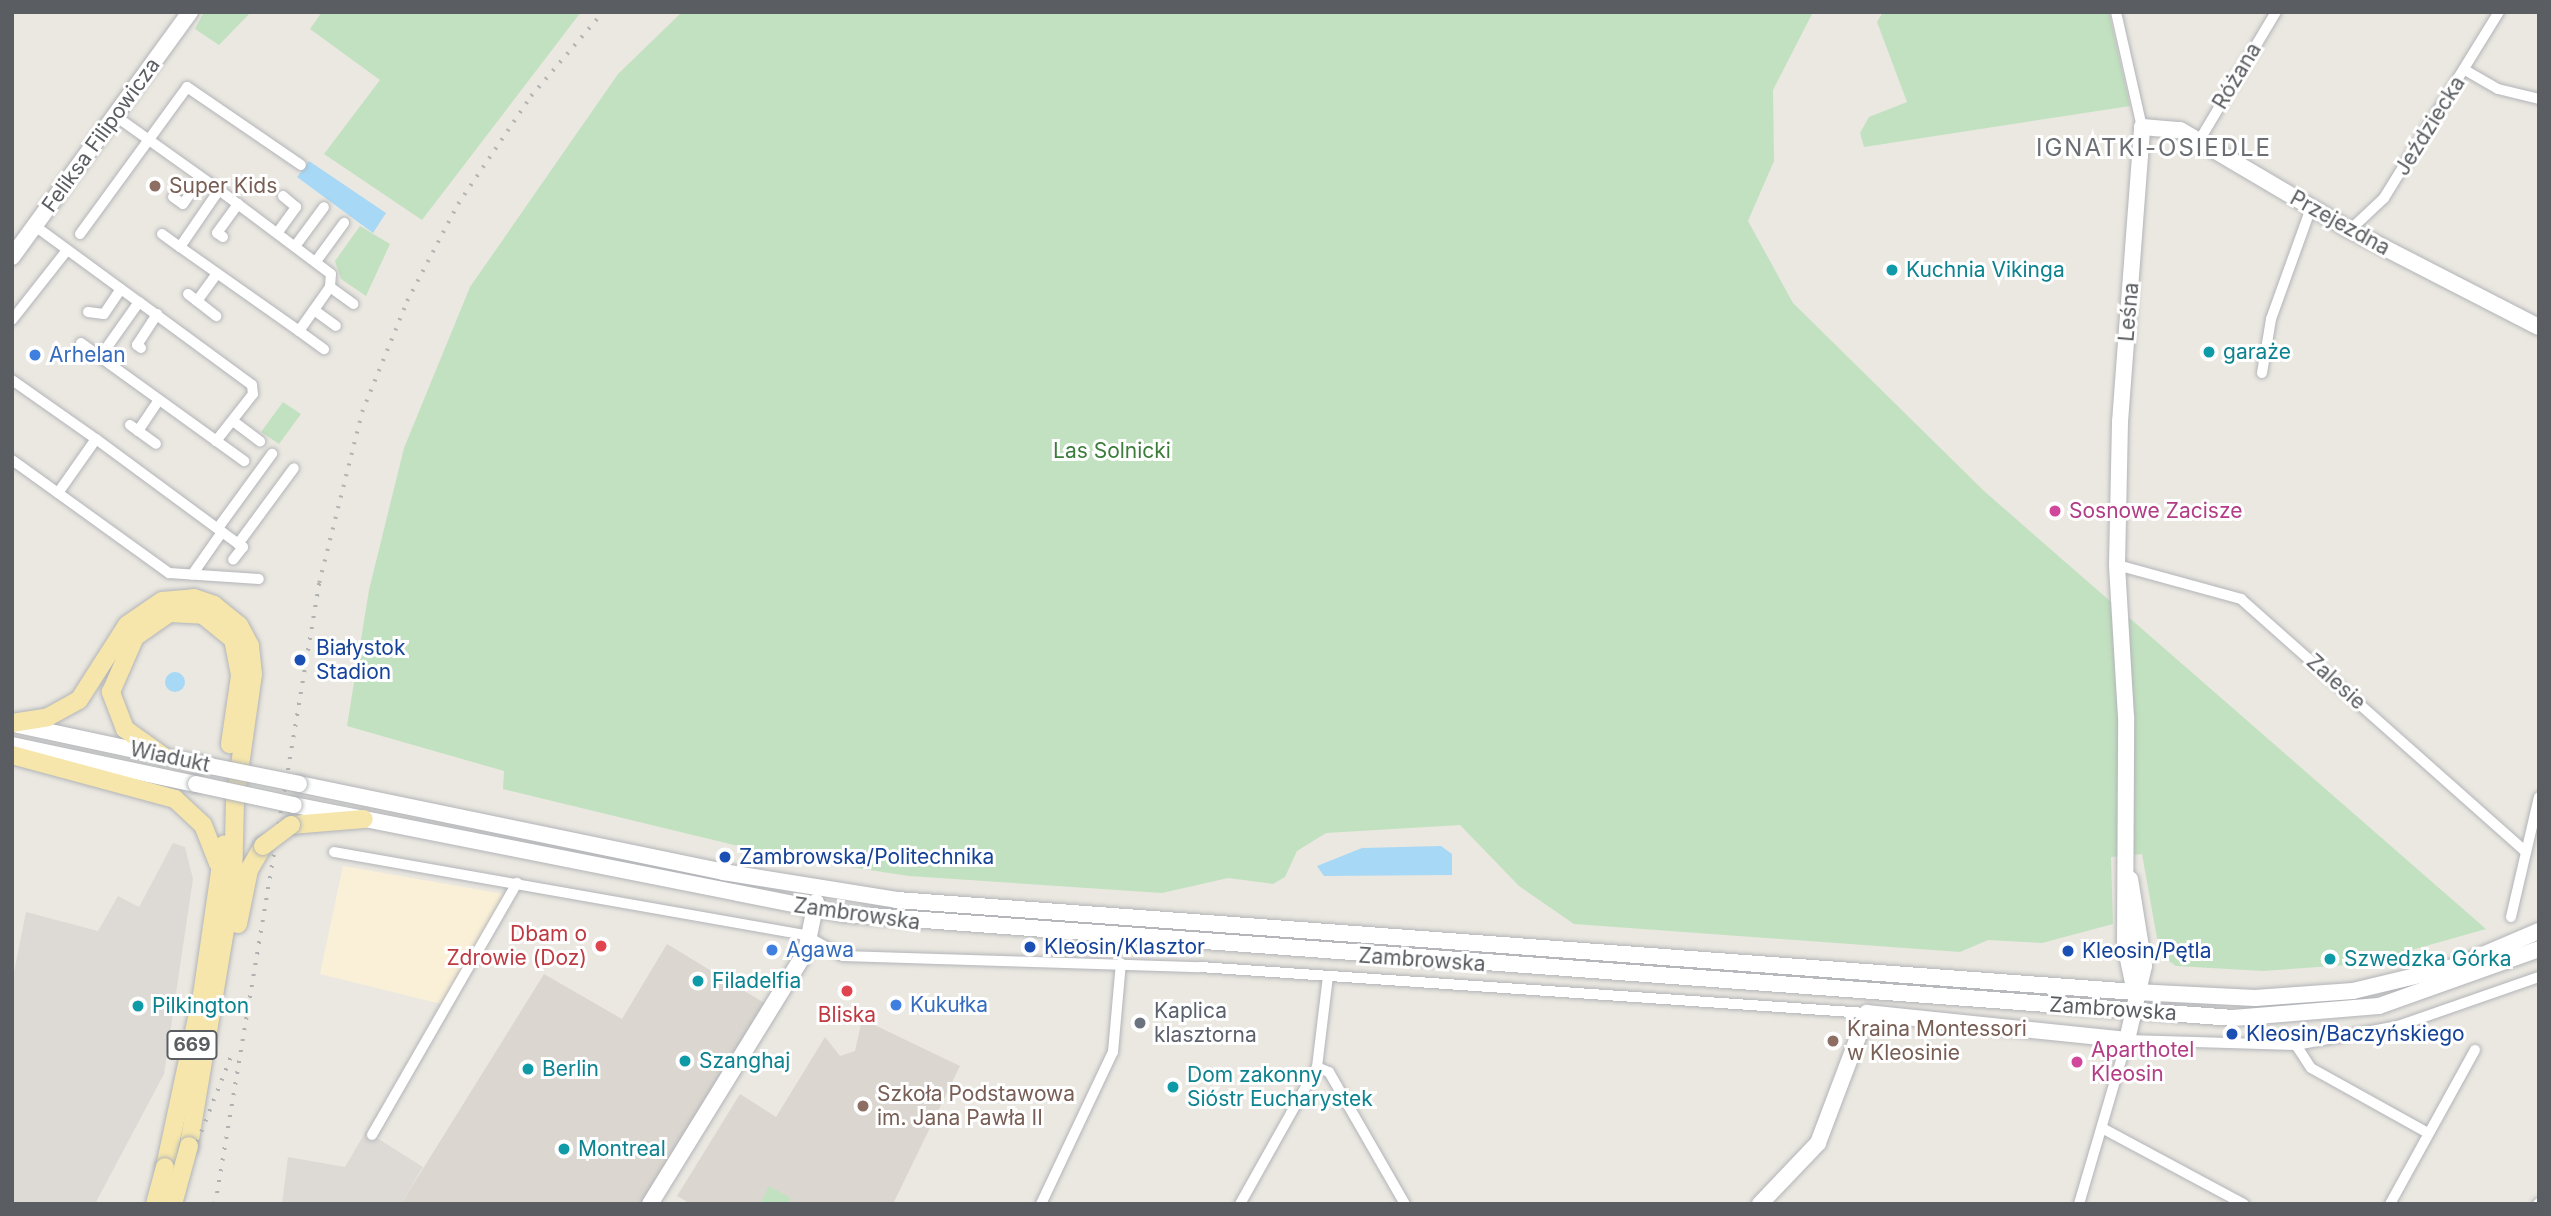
<!DOCTYPE html>
<meta charset="utf-8">
<style>
body{margin:0}
#map{position:relative;width:2551px;height:1216px;overflow:hidden;background:#ebe8e1;font-family:Inter,sans-serif}
div>[style]{position:absolute}
[style*='--x']{left:calc(var(--x)*1px);top:calc(var(--y)*1px);width:calc(var(--w)*1px);rotate:calc(var(--a)*1deg)}
.commercial>*{inset:0;background:#faf0d8}
.industrial>*{inset:0;background:#dddad6}
.education>*{inset:0;background:#dbd7d0}
.green>*{inset:0;background:#c2e1c0}
.water>*{inset:0;background:#a7d8f6}
.round{border-radius:50%}
.roads{filter:drop-shadow(0 0 2px #b2b4b8) drop-shadow(0 0 2px #b2b4b8)}
.street>*{height:10px;margin:-5px;padding:0 5px;transform-origin:5px;border-radius:5px;background:#fff}
.secondary>*{height:16px;margin:-8px;padding:0 8px;transform-origin:8px;border-radius:8px;background:#fff}
.primary>*{height:18px;margin:-9px;padding:0 9px;transform-origin:9px;border-radius:9px;background:#f6e6ab}
.rail>*{height:3.5px;margin-top:-1.75px;transform-origin:0;background:repeating-linear-gradient(90deg,#b0b1b1 0 2px,transparent 0 11px)}
.bridges{filter:drop-shadow(0 0 2px #b1b4b8) drop-shadow(0 0 2px #b1b4b8)}
.secondary-bridge>*{height:16px;margin:-8px;padding:0 8px;transform-origin:8px;border-radius:8px;background:#fff}
.primary-bridge>*{height:18px;margin:-9px;padding:0 9px;transform-origin:9px;border-radius:9px;background:#f6e6ab}
.dots>*{width:19px;height:19px;translate:-50% -50%;box-sizing:border-box;border:4px solid #fff;border-radius:50%}
span{translate:-50% -50%;white-space:nowrap;text-align:center;line-height:1.15;-webkit-text-stroke:6px #fff;paint-order:stroke}
.shield-label span{padding:2px 5px;background:#fff;border:2px solid;border-radius:5px;-webkit-text-stroke-width:0}
.shield-label{font-size:19px;color:#5a5d61;font-weight:700}
.street-label{font-size:21px;color:#5a5d61}
.education-label{font-size:21px;color:#785e54}
.left{translate:0 -50%;text-align:left}
.culture-label{font-size:21px;color:#0d838f}
.shop-label{font-size:21px;color:#366cbe}
.park-label{font-size:21px;color:#3d7d3c}
.hotel-label{font-size:21px;color:#b23c85}
.transit-label{font-size:21px;color:#164399}
.health-label{font-size:21px;color:#be3a42}
.right{translate:-100% -50%;text-align:right}
.worship-label{font-size:21px;color:#5b616d}
.quarter-label{font-size:24px;color:#6b6f73;letter-spacing:2px}
.frame{position:absolute;inset:0;border:14px solid #5a5d61;pointer-events:none}
</style>
<div id="map">
<div class="commercial">
<div style="clip-path:polygon(343px 866px,504px 894px,445px 1005px,320px 974px)"></div>
</div>
<div class="industrial">
<div style="clip-path:polygon(173px 843px,185px 847px,193px 879px,164px 1074px,95px 1204px,12px 1204px,12px 982px,26px 912px,98px 931px,118px 896px,139px 907px)"></div>
<div style="clip-path:polygon(366px 1131px,423px 1167px,401px 1204px,282px 1204px,288px 1157px,345px 1167px)"></div>
</div>
<div class="education">
<div style="clip-path:polygon(667px 944px,766px 1004px,641px 1204px,401px 1204px,544px 974px,622px 1019px)"></div>
<div style="clip-path:polygon(862px 1019px,960px 1066px,893px 1204px,691px 1204px,677px 1196px,740px 1094px,776px 1117px,825px 1037px,840px 1056px,855px 1051px)"></div>
</div>
<div class="green">
<div style="clip-path:polygon(204px 12px,251px 12px,219px 45px,195px 29px)"></div>
<div style="clip-path:polygon(322px 12px,581px 12px,422px 220px,324px 154px,380px 80px,310px 29px)"></div>
<div style="clip-path:polygon(682px 12px,1813px 12px,1773px 90px,1774px 161px,1748px 221px,1793px 303px,1984px 491px,2486px 929px,2362px 964px,2263px 971px,2176px 966px,2160px 955px,2142px 854px,2111px 857px,2113px 924px,2042px 943px,1988px 940px,1960px 952px,1574px 924px,1519px 886px,1460px 825px,1326px 833px,1297px 851px,1285px 877px,1273px 884px,1228px 878px,1162px 893px,909px 876px,784px 857px,503px 789px,504px 771px,347px 726px,369px 590px,404px 448px,470px 287px,618px 74px)"></div>
<div style="clip-path:polygon(1883px 12px,2109px 12px,2130px 106px,1864px 147px,1860px 133px,1869px 117px,1907px 102px,1877px 22px)"></div>
<div style="clip-path:polygon(360px 226px,390px 244px,366px 296px,341px 279px,335px 261px)"></div>
<div style="clip-path:polygon(283px 402px,301px 414px,279px 444px,261px 432px)"></div>
<div style="clip-path:polygon(769px 1186px,791px 1198px,788px 1204px,760px 1204px)"></div>
</div>
<div class="water">
<div style="clip-path:polygon(309px 161px,386px 213px,373px 233px,297px 177px)"></div>
<div class="round" style="left:165px;top:672px;width:20px;height:20px"></div>
<div style="clip-path:polygon(1441px 846px,1452px 854px,1452px 875px,1324px 876px,1317px 866px,1362px 848px)"></div>
</div>
<div class="roads">
<div class="street">
<div style="--x:2116;--y:12;--w:118;--a:77.3"></div>
<div style="--x:2465;--y:70;--w:38;--a:30"></div>
<div style="--x:2498;--y:89;--w:42;--a:13.7"></div>
<div style="--x:114;--y:115;--w:129;--a:35.5"></div>
<div style="--x:219;--y:190;--w:69;--a:124.4"></div>
<div style="--x:180;--y:247;--w:146;--a:35.2"></div>
<div style="--x:299;--y:331;--w:54;--a:-54.8"></div>
<div style="--x:330;--y:287;--w:13;--a:-86"></div>
<div style="--x:331;--y:274;--w:140;--a:-143.1"></div>
<div style="--x:2199;--y:141;--w:150;--a:-59.2"></div>
<div style="--x:173;--y:197;--w:12;--a:35"></div>
<div style="--x:183;--y:204;--w:32;--a:-55"></div>
<div style="--x:35;--y:226;--w:129;--a:36.2"></div>
<div style="--x:139;--y:302;--w:67;--a:125.3"></div>
<div style="--x:100;--y:357;--w:178;--a:35.8"></div>
<div style="--x:2350;--y:230;--w:47;--a:-43.3"></div>
<div style="--x:2384;--y:198;--w:219;--a:-58.3"></div>
<div style="--x:278;--y:232;--w:31;--a:-54"></div>
<div style="--x:296;--y:207;--w:17;--a:-140"></div>
<div style="--x:80;--y:234;--w:182;--a:-53.9"></div>
<div style="--x:187;--y:87;--w:138;--a:34.4"></div>
<div style="--x:162;--y:234;--w:22;--a:36"></div>
<div style="--x:223;--y:237;--w:7;--a:-146"></div>
<div style="--x:217;--y:233;--w:36;--a:-54"></div>
<div style="--x:296;--y:245;--w:47;--a:-53.6"></div>
<div style="--x:317;--y:260;--w:46;--a:-53.9"></div>
<div style="--x:330;--y:287;--w:29;--a:36"></div>
<div style="--x:188;--y:294;--w:36;--a:38"></div>
<div style="--x:197;--y:301;--w:34;--a:-54"></div>
<div style="--x:139;--y:302;--w:140;--a:36.3"></div>
<div style="--x:252;--y:385;--w:9;--a:84"></div>
<div style="--x:253;--y:394;--w:60;--a:128.2"></div>
<div style="--x:314;--y:310;--w:27;--a:36"></div>
<div style="--x:88;--y:312;--w:16;--a:7"></div>
<div style="--x:104;--y:314;--w:30;--a:-56"></div>
<div style="--x:12;--y:320;--w:89;--a:-51.8"></div>
<div style="--x:299;--y:331;--w:31;--a:36"></div>
<div style="--x:81;--y:343;--w:24;--a:36"></div>
<div style="--x:141;--y:348;--w:5;--a:-143"></div>
<div style="--x:137;--y:345;--w:37;--a:-57"></div>
<div style="--x:2262;--y:373;--w:55;--a:-80.5"></div>
<div style="--x:2271;--y:319;--w:118;--a:-70.2"></div>
<div style="--x:12;--y:380;--w:103;--a:35.1"></div>
<div style="--x:96;--y:439;--w:66;--a:125.1"></div>
<div style="--x:58;--y:493;--w:57;--a:-144.3"></div>
<div style="--x:233;--y:421;--w:34;--a:37"></div>
<div style="--x:130;--y:425;--w:32;--a:36"></div>
<div style="--x:138;--y:431;--w:37;--a:-56"></div>
<div style="--x:96;--y:439;--w:157;--a:36.4"></div>
<div style="--x:222;--y:532;--w:52;--a:124.9"></div>
<div style="--x:58;--y:493;--w:137;--a:35.8"></div>
<div style="--x:169;--y:573;--w:90;--a:3.8"></div>
<div style="--x:218;--y:528;--w:92;--a:-53.9"></div>
<div style="--x:222;--y:532;--w:26;--a:36"></div>
<div style="--x:243;--y:547;--w:16;--a:128"></div>
<div style="--x:238;--y:544;--w:94;--a:-53.6"></div>
<div style="--x:2117;--y:565;--w:129;--a:15.3"></div>
<div style="--x:2241;--y:599;--w:381;--a:41.6"></div>
<div style="--x:334;--y:852;--w:477;--a:10"></div>
<div style="--x:804;--y:935;--w:44;--a:28.3"></div>
<div style="--x:843;--y:956;--w:357;--a:1.8"></div>
<div style="--x:1200;--y:967;--w:669;--a:3.95"></div>
<div style="--x:2511;--y:917;--w:123;--a:-76.9"></div>
<div style="--x:1328;--y:976;--w:92;--a:96.9"></div>
<div style="--x:1317;--y:1067;--w:13;--a:23"></div>
<div style="--x:1329;--y:1072;--w:152;--a:60.1"></div>
<div style="--x:2296;--y:1045;--w:27;--a:57"></div>
<div style="--x:2311;--y:1068;--w:132;--a:29.1"></div>
<div style="--x:2102;--y:1128;--w:161;--a:28.2"></div>
<div style="--x:372;--y:1135;--w:291;--a:-60.1"></div>
<div style="--x:1041;--y:1204;--w:168;--a:-64.7"></div>
<div style="--x:1113;--y:1052;--w:89;--a:-84.9"></div>
<div style="--x:1240;--y:1204;--w:157;--a:-60.7"></div>
<div style="--x:2079;--y:1204;--w:171;--a:-73.7"></div>
<div style="--x:2127;--y:1040;--w:169;--a:1.7"></div>
<div style="--x:2296;--y:1045;--w:104;--a:-10.6"></div>
<div style="--x:2398;--y:1026;--w:149;--a:-19.2"></div>
<div style="--x:2390;--y:1204;--w:176;--a:-61.1"></div>
<div style="--x:2538;--y:1204;--w:1;--a:-45"></div>
</div>
<div class="secondary">
<div style="--x:12;--y:257;--w:303;--a:-54"></div>
<div style="--x:18;--y:725;--w:186;--a:12.1"></div>
<div style="--x:12;--y:745;--w:188;--a:12"></div>
<div style="--x:299;--y:784;--w:433;--a:11.7"></div>
<div style="--x:723;--y:872;--w:176;--a:9.1"></div>
<div style="--x:897;--y:900;--w:1241;--a:4.25"></div>
<div style="--x:2135;--y:992;--w:120;--a:2.9"></div>
<div style="--x:2255;--y:998;--w:98;--a:-4.1"></div>
<div style="--x:2353;--y:991;--w:107;--a:-13.5"></div>
<div style="--x:2457;--y:966;--w:89;--a:-23.1"></div>
<div style="--x:294;--y:805;--w:561;--a:11.21"></div>
<div style="--x:844;--y:914;--w:1393;--a:4.28"></div>
<div style="--x:2233;--y:1018;--w:146;--a:-4.7"></div>
<div style="--x:2379;--y:1006;--w:170;--a:-19.6"></div>
<div style="--x:2135;--y:992;--w:48;--a:-102"></div>
<div style="--x:2125;--y:945;--w:228;--a:-89.7"></div>
<div style="--x:2126;--y:717;--w:152;--a:-93.4"></div>
<div style="--x:2117;--y:565;--w:143;--a:-88.8"></div>
<div style="--x:2120;--y:422;--w:296;--a:-85.7"></div>
<div style="--x:2142;--y:127;--w:38;--a:5"></div>
<div style="--x:2180;--y:130;--w:197;--a:30.5"></div>
<div style="--x:2350;--y:230;--w:212;--a:27.2"></div>
<div style="--x:650;--y:1204;--w:297;--a:-58.3"></div>
<div style="--x:806;--y:951;--w:50;--a:-78.5"></div>
<div style="--x:1760;--y:1204;--w:84;--a:-46.4"></div>
<div style="--x:1818;--y:1143;--w:139;--a:-69.3"></div>
<div style="--x:1867;--y:1013;--w:261;--a:5.9"></div>
<div style="--x:2127;--y:1040;--w:76;--a:-77.1"></div>
<div style="--x:2144;--y:966;--w:88;--a:-99.1"></div>
</div>
<div class="primary">
<div style="--x:12;--y:723;--w:36;--a:-9"></div>
<div style="--x:48;--y:717;--w:35;--a:-29"></div>
<div style="--x:79;--y:700;--w:89;--a:-57.4"></div>
<div style="--x:127;--y:625;--w:42;--a:-34.4"></div>
<div style="--x:162;--y:601;--w:32;--a:-5"></div>
<div style="--x:194;--y:598;--w:21;--a:19"></div>
<div style="--x:214;--y:605;--w:32;--a:39"></div>
<div style="--x:239;--y:625;--w:24;--a:62"></div>
<div style="--x:250;--y:646;--w:28;--a:84"></div>
<div style="--x:253;--y:674;--w:128;--a:98.1"></div>
<div style="--x:235;--y:801;--w:81;--a:91.4"></div>
<div style="--x:233;--y:882;--w:268;--a:99.5"></div>
<div style="--x:12;--y:755;--w:169;--a:15.1"></div>
<div style="--x:175;--y:799;--w:38;--a:43"></div>
<div style="--x:203;--y:825;--w:41;--a:68.5"></div>
<div style="--x:163;--y:756;--w:47;--a:-144.6"></div>
<div style="--x:125;--y:729;--w:40;--a:-111"></div>
<div style="--x:111;--y:692;--w:60;--a:-66.4"></div>
<div style="--x:135;--y:637;--w:42;--a:-35.2"></div>
<div style="--x:169;--y:613;--w:34;--a:3"></div>
<div style="--x:203;--y:615;--w:38;--a:39"></div>
<div style="--x:233;--y:639;--w:38;--a:79"></div>
<div style="--x:240;--y:676;--w:69;--a:98.4"></div>
<div style="--x:291;--y:825;--w:73;--a:-4.7"></div>
<div style="--x:238;--y:924;--w:55;--a:-78.5"></div>
<div style="--x:249;--y:870;--w:28;--a:-60"></div>
<div style="--x:165;--y:1167;--w:176;--a:-77.9"></div>
<div style="--x:202;--y:995;--w:152;--a:-81.7"></div>
</div>
</div>
<div class="rail">
<div style="--x:149;--y:1204;--w:78;--a:-52.3"></div>
<div style="--x:197;--y:1142;--w:92;--a:-68.4"></div>
<div style="--x:215;--y:1204;--w:630;--a:-80.49"></div>
<div style="--x:319;--y:583;--w:176;--a:-75.9"></div>
<div style="--x:362;--y:412;--w:120;--a:-67.9"></div>
<div style="--x:407;--y:301;--w:110;--a:-62.3"></div>
<div style="--x:458;--y:204;--w:130;--a:-55.9"></div>
<div style="--x:531;--y:96;--w:111;--a:-49.4"></div>
</div>
<div class="bridges">
<div class="secondary-bridge">
<div style="--x:200;--y:764;--w:101;--a:11.4"></div>
<div style="--x:196;--y:784;--w:100;--a:12.1"></div>
</div>
<div class="primary-bridge">
<div style="--x:263;--y:846;--w:35;--a:-37"></div>
<div style="--x:155;--y:1204;--w:38;--a:-75"></div>
<div style="--x:173;--y:1204;--w:60;--a:-74.6"></div>
</div>
</div>
<div class="dots">
<div style="left:155px;top:186px;background:#8d6e63"></div>
<div style="left:1892px;top:270px;background:#0f9aa8"></div>
<div style="left:2209px;top:352px;background:#0f9aa8"></div>
<div style="left:35px;top:355px;background:#3f7fe0"></div>
<div style="left:2055px;top:511px;background:#d1479c"></div>
<div style="left:300px;top:660px;background:#1a4fb4"></div>
<div style="left:725px;top:857px;background:#1a4fb4"></div>
<div style="left:601px;top:946px;background:#e0444e"></div>
<div style="left:1030px;top:947px;background:#1a4fb4"></div>
<div style="left:772px;top:950px;background:#3f7fe0"></div>
<div style="left:2068px;top:951px;background:#1a4fb4"></div>
<div style="left:2330px;top:959px;background:#0f9aa8"></div>
<div style="left:698px;top:981px;background:#0f9aa8"></div>
<div style="left:847px;top:991px;background:#e0444e"></div>
<div style="left:896px;top:1005px;background:#3f7fe0"></div>
<div style="left:138px;top:1006px;background:#0f9aa8"></div>
<div style="left:1140px;top:1023px;background:#6b7280"></div>
<div style="left:2232px;top:1034px;background:#1a4fb4"></div>
<div style="left:1833px;top:1041px;background:#8d6e63"></div>
<div style="left:685px;top:1061px;background:#0f9aa8"></div>
<div style="left:2077px;top:1062px;background:#d1479c"></div>
<div style="left:528px;top:1069px;background:#0f9aa8"></div>
<div style="left:1173px;top:1087px;background:#0f9aa8"></div>
<div style="left:863px;top:1106px;background:#8d6e63"></div>
<div style="left:564px;top:1149px;background:#0f9aa8"></div>
</div>
<div class="shield-label">
<span style="left:192px;top:1045px">669</span>
</div>
<div class="street-label">
<span style="left:2237px;top:76px;rotate:-59deg">Różana</span>
<span style="left:2430px;top:126px;rotate:-58deg">Jeździecka</span>
<span style="left:101px;top:135px;rotate:-54deg">Feliksa Filipowicza</span>
<span style="left:2340px;top:223px;rotate:29deg">Przejezdna</span>
<span style="left:2129px;top:312px;rotate:-85deg">Leśna</span>
<span style="left:2336px;top:682px;rotate:42deg">Zalesie</span>
<span style="left:170px;top:757px;rotate:12deg">Wiadukt</span>
<span style="left:857px;top:914px;rotate:8deg">Zambrowska</span>
<span style="left:1422px;top:960px;rotate:4deg">Zambrowska</span>
<span style="left:2113px;top:1009px;rotate:4deg">Zambrowska</span>
</div>
<div class="education-label">
<span class="left" style="left:169px;top:186px">Super Kids</span>
<span class="left" style="left:1847px;top:1041px">Kraina Montessori<br>w Kleosinie</span>
<span class="left" style="left:877px;top:1106px">Szkoła Podstawowa<br>im. Jana Pawła II</span>
</div>
<div class="culture-label">
<span class="left" style="left:1906px;top:270px">Kuchnia Vikinga</span>
<span class="left" style="left:2223px;top:352px">garaże</span>
<span class="left" style="left:2344px;top:959px">Szwedzka Górka</span>
<span class="left" style="left:712px;top:981px">Filadelfia</span>
<span class="left" style="left:152px;top:1006px">Pilkington</span>
<span class="left" style="left:699px;top:1061px">Szanghaj</span>
<span class="left" style="left:542px;top:1069px">Berlin</span>
<span class="left" style="left:1187px;top:1087px">Dom zakonny<br>Sióstr Eucharystek</span>
<span class="left" style="left:578px;top:1149px">Montreal</span>
</div>
<div class="shop-label">
<span class="left" style="left:49px;top:355px">Arhelan</span>
<span class="left" style="left:786px;top:950px">Agawa</span>
<span class="left" style="left:910px;top:1005px">Kukułka</span>
</div>
<div class="park-label">
<span style="left:1112px;top:451px">Las Solnicki</span>
</div>
<div class="hotel-label">
<span class="left" style="left:2069px;top:511px">Sosnowe Zacisze</span>
<span class="left" style="left:2091px;top:1062px">Aparthotel<br>Kleosin</span>
</div>
<div class="transit-label">
<span class="left" style="left:316px;top:660px">Białystok<br>Stadion</span>
<span class="left" style="left:739px;top:857px">Zambrowska/Politechnika</span>
<span class="left" style="left:1044px;top:947px">Kleosin/Klasztor</span>
<span class="left" style="left:2082px;top:951px">Kleosin/Pętla</span>
<span class="left" style="left:2246px;top:1034px">Kleosin/Baczyńskiego</span>
</div>
<div class="health-label">
<span class="right" style="left:587px;top:946px">Dbam o<br>Zdrowie (Doz)</span>
<span style="left:847px;top:1015px">Bliska</span>
</div>
<div class="worship-label">
<span class="left" style="left:1154px;top:1023px">Kaplica<br>klasztorna</span>
</div>
<div class="quarter-label">
<span style="left:2154px;top:148px">IGNATKI-OSIEDLE</span>
</div>
<div class="frame"></div>
</div>
